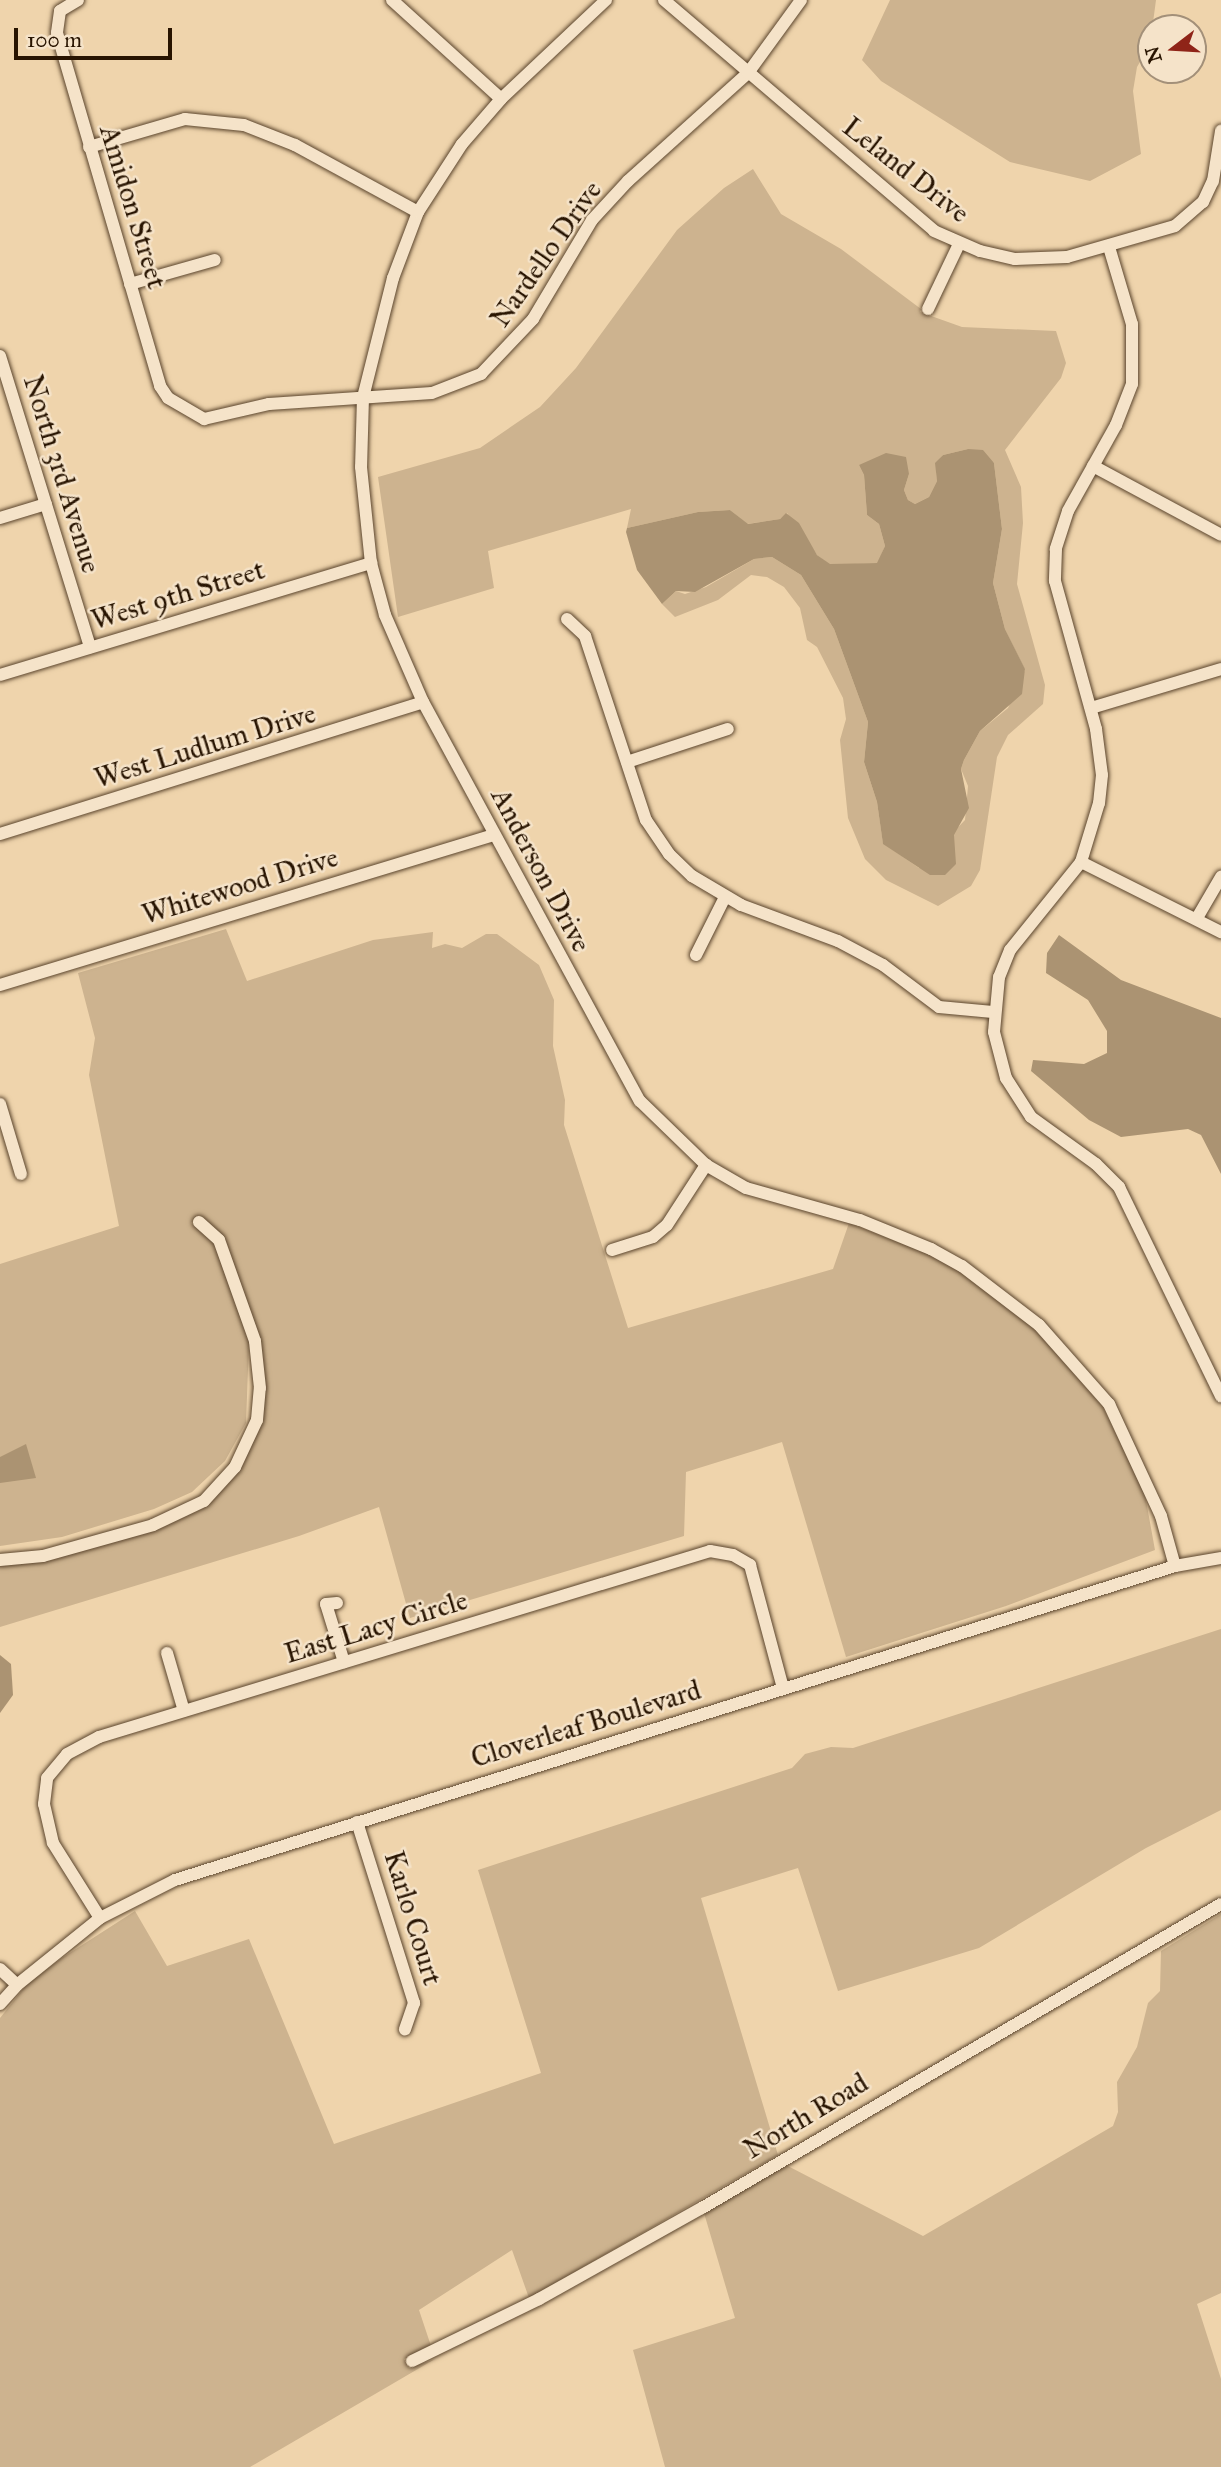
<!DOCTYPE html>
<style>
body{margin:0}
#map{position:relative;width:1221px;height:2467px;overflow:hidden;background:#efd4ac;font-family:"IM FELL Great Primer",serif}
div>[style]{position:absolute}
[style*='--x']{left:calc(var(--x)*1px);top:calc(var(--y)*1px);width:calc(var(--w)*1px);rotate:calc(var(--a)*1deg)}
.green>*{inset:0;background:#cdb38f}
.water>*{inset:0;background:#ab9372}
.roads{filter:drop-shadow(0 0 2px #5a442c) drop-shadow(0 0 2px #5a442c)}
.street>*{height:12px;margin:-6px;padding:0 6px;transform-origin:6px;border-radius:6px;background:#f5e3c9}
span{translate:-50% -50%;white-space:nowrap;text-align:center;line-height:1.15;-webkit-text-stroke:5px #f5e3c9;paint-order:stroke}
.street-label{font-size:28px;color:#281401}
.north{position:absolute;left:1137px;top:14px;width:70px;height:70px;box-sizing:border-box;background:#f5e3c9;border:2px solid #a39079;border-radius:50%;rotate:253deg;font-size:19px;font-weight:700;line-height:28px;text-align:center;color:#281401}
.north::after{content:'';display:block;margin:auto;width:24px;height:32px;background:#8f2418;clip-path:polygon(50% 0,100% 100%,50% 72%,0 100%)}
.scale{position:absolute;left:14px;top:28px;width:158px;height:32px;box-sizing:border-box;border:4px solid #281401;border-top:0;padding-left:9px;font-size:21px;line-height:24px;white-space:nowrap;color:#281401;-webkit-text-stroke:5px #f5e3c9;paint-order:stroke}
</style>
<div id="map">
<div class="green">
<div style="clip-path:polygon(890px 0,1156px 0,1150px 45px,1137px 67px,1133px 91px,1141px 154px,1090px 181px,1010px 162px,881px 81px,862px 60px)"></div>
<div style="clip-path:polygon(753px 169px,781px 214px,841px 249px,921px 309px,920px 312px,962px 327px,1056px 331px,1066px 363px,1061px 378px,1005px 450px,1021px 487px,1023px 523px,1017px 584px,1045px 685px,1043px 704px,1008px 735px,997px 757px,980px 870px,971px 886px,938px 906px,886px 880px,865px 859px,848px 818px,840px 740px,846px 719px,843px 698px,817px 647px,807px 640px,800px 608px,784px 587px,767px 577px,751px 575px,718px 600px,675px 617px,662px 604px,676px 591px,685px 594px,706px 587px,754px 559px,772px 557px,801px 575px,834px 629px,868px 722px,864px 762px,877px 802px,883px 843px,919px 868px,965px 820px,968px 786px,961px 769px,964px 760px,980px 731px,1008px 708px,1025px 670px,1005px 629px,993px 583px,1002px 529px,994px 463px,968px 449px,943px 455px,936px 463px,937px 481px,929px 497px,915px 504px,908px 500px,904px 490px,909px 474px,859px 465px,864px 475px,867px 515px,879px 524px,885px 546px,878px 563px,830px 565px,817px 555px,787px 513px,780px 519px,747px 524px,730px 510px,698px 512px,627px 528px,631px 509px,488px 551px,494px 588px,398px 617px,378px 477px,480px 448px,540px 407px,576px 368px,677px 230px,724px 188px)"></div>
<div style="clip-path:polygon(226px 929px,247px 981px,373px 940px,433px 932px,432px 948px,445px 944px,462px 948px,486px 934px,497px 934px,539px 965px,554px 1000px,553px 1046px,565px 1100px,564px 1125px,628px 1328px,833px 1269px,849px 1223px,928px 1254px,959px 1271px,1035px 1329px,1103px 1407px,1145px 1495px,1155px 1550px,1006px 1606px,846px 1657px,782px 1442px,686px 1472px,684px 1536px,410px 1618px,379px 1507px,299px 1536px,0 1627px,0 1556px,66px 1548px,157px 1519px,198px 1501px,234px 1467px,258px 1426px,260px 1339px,225px 1238px,199px 1215px,191px 1223px,214px 1243px,249px 1342px,246px 1423px,225px 1461px,192px 1492px,154px 1509px,62px 1537px,0 1546px,0 1264px,119px 1226px,89px 1075px,95px 1038px,78px 973px)"></div>
<div style="clip-path:polygon(1221px 1629px,1221px 1810px,1146px 1848px,979px 1948px,838px 1991px,798px 1868px,701px 1898px,778px 2155px,529px 2298px,512px 2250px,419px 2310px,431px 2346px,404px 2359px,409px 2368px,435px 2359px,250px 2467px,0 2467px,0 2018px,28px 1983px,62px 1958px,135px 1911px,167px 1966px,249px 1939px,334px 2144px,541px 2073px,478px 1870px,792px 1768px,805px 1754px,831px 1747px,853px 1748px)"></div>
<div style="clip-path:polygon(1221px 1914px,1221px 2293px,1197px 2304px,1221px 2379px,1221px 2467px,665px 2467px,633px 2350px,735px 2318px,704px 2213px,784px 2164px,923px 2236px,1113px 2126px,1118px 2112px,1117px 2082px,1137px 2047px,1148px 2003px,1160px 1991px,1161px 1951px)"></div>
</div>
<div class="water">
<div style="clip-path:polygon(968px 449px,983px 450px,994px 463px,1002px 529px,993px 583px,1005px 629px,1025px 669px,1022px 694px,980px 731px,964px 760px,961px 769px,969px 808px,954px 835px,956px 864px,945px 875px,930px 875px,883px 844px,877px 802px,864px 762px,868px 722px,834px 629px,801px 575px,772px 557px,754px 559px,695px 592px,676px 591px,662px 604px,637px 570px,626px 532px,627px 528px,698px 512px,730px 510px,748px 524px,780px 519px,786px 513px,799px 523px,817px 555px,830px 564px,877px 563px,885px 546px,879px 524px,867px 515px,864px 475px,859px 465px,886px 453px,906px 457px,909px 474px,904px 490px,908px 500px,915px 504px,929px 497px,937px 481px,935px 463px,943px 455px)"></div>
<div style="clip-path:polygon(1059px 935px,1121px 980px,1221px 1018px,1221px 1174px,1201px 1135px,1188px 1129px,1121px 1137px,1089px 1120px,1031px 1071px,1033px 1060px,1084px 1064px,1107px 1053px,1107px 1031px,1088px 1000px,1046px 973px,1047px 953px)"></div>
<div style="clip-path:polygon(26px 1444px,36px 1478px,0 1483px,0 1457px)"></div>
<div style="clip-path:polygon(0 1655px,11px 1664px,13px 1695px,0 1713px)"></div>
</div>
<div class="roads">
<div class="street">
<div style="--x:78;--y:0;--w:21;--a:149"></div>
<div style="--x:60;--y:11;--w:22;--a:98"></div>
<div style="--x:57;--y:33;--w:368;--a:73.7"></div>
<div style="--x:160;--y:386;--w:14;--a:56"></div>
<div style="--x:168;--y:398;--w:42;--a:30.3"></div>
<div style="--x:204;--y:419;--w:67;--a:-13"></div>
<div style="--x:269;--y:404;--w:163;--a:-3.9"></div>
<div style="--x:432;--y:393;--w:53;--a:-21.2"></div>
<div style="--x:481;--y:374;--w:76;--a:-46.6"></div>
<div style="--x:533;--y:319;--w:115;--a:-59.2"></div>
<div style="--x:592;--y:220;--w:53;--a:-47.3"></div>
<div style="--x:628;--y:181;--w:161;--a:-42"></div>
<div style="--x:748;--y:73;--w:90;--a:-54"></div>
<div style="--x:392;--y:0;--w:147;--a:42.2"></div>
<div style="--x:606;--y:0;--w:144;--a:136.7"></div>
<div style="--x:501;--y:99;--w:60;--a:130.9"></div>
<div style="--x:462;--y:144;--w:81;--a:122.9"></div>
<div style="--x:418;--y:212;--w:71;--a:110.7"></div>
<div style="--x:393;--y:278;--w:123;--a:104.1"></div>
<div style="--x:363;--y:397;--w:70;--a:91.6"></div>
<div style="--x:361;--y:467;--w:97;--a:84.1"></div>
<div style="--x:371;--y:563;--w:54;--a:74.9"></div>
<div style="--x:385;--y:615;--w:95;--a:66.4"></div>
<div style="--x:423;--y:702;--w:454;--a:61.5"></div>
<div style="--x:640;--y:1101;--w:92;--a:44.1"></div>
<div style="--x:706;--y:1165;--w:46;--a:29.9"></div>
<div style="--x:746;--y:1188;--w:118;--a:15.7"></div>
<div style="--x:860;--y:1220;--w:77;--a:22.2"></div>
<div style="--x:931;--y:1249;--w:35;--a:29"></div>
<div style="--x:962;--y:1266;--w:97;--a:37.5"></div>
<div style="--x:1039;--y:1325;--w:106;--a:48.5"></div>
<div style="--x:1109;--y:1404;--w:123;--a:65.1"></div>
<div style="--x:1161;--y:1516;--w:52;--a:74.4"></div>
<div style="--x:664;--y:0;--w:355;--a:40.5"></div>
<div style="--x:934;--y:231;--w:50;--a:23.5"></div>
<div style="--x:980;--y:251;--w:36;--a:13"></div>
<div style="--x:1015;--y:259;--w:52;--a:-2.2"></div>
<div style="--x:1067;--y:257;--w:112;--a:-16"></div>
<div style="--x:1175;--y:226;--w:37;--a:-41"></div>
<div style="--x:1203;--y:202;--w:23;--a:-65"></div>
<div style="--x:1213;--y:181;--w:51;--a:-80.9"></div>
<div style="--x:89;--y:147;--w:100;--a:-16.3"></div>
<div style="--x:185;--y:119;--w:59;--a:5.8"></div>
<div style="--x:244;--y:125;--w:55;--a:21.4"></div>
<div style="--x:295;--y:145;--w:140;--a:28.6"></div>
<div style="--x:1109;--y:247;--w:80;--a:73.4"></div>
<div style="--x:1132;--y:324;--w:60;--a:90"></div>
<div style="--x:1132;--y:384;--w:44;--a:111.3"></div>
<div style="--x:1116;--y:425;--w:98;--a:119.2"></div>
<div style="--x:1068;--y:511;--w:40;--a:108"></div>
<div style="--x:1056;--y:549;--w:32;--a:92"></div>
<div style="--x:1055;--y:581;--w:154;--a:74.5"></div>
<div style="--x:1096;--y:729;--w:46;--a:82.6"></div>
<div style="--x:1102;--y:775;--w:28;--a:96"></div>
<div style="--x:1099;--y:803;--w:62;--a:107"></div>
<div style="--x:1081;--y:862;--w:113;--a:128.9"></div>
<div style="--x:1010;--y:950;--w:29;--a:112"></div>
<div style="--x:999;--y:977;--w:55;--a:95.2"></div>
<div style="--x:994;--y:1032;--w:48;--a:75.4"></div>
<div style="--x:1006;--y:1078;--w:46;--a:57.3"></div>
<div style="--x:1031;--y:1117;--w:80;--a:35.9"></div>
<div style="--x:1096;--y:1164;--w:33;--a:45"></div>
<div style="--x:1119;--y:1187;--w:233;--a:64"></div>
<div style="--x:130;--y:284;--w:88;--a:-15.8"></div>
<div style="--x:928;--y:309;--w:72;--a:-64.5"></div>
<div style="--x:0;--y:356;--w:305;--a:72.8"></div>
<div style="--x:1093;--y:466;--w:145;--a:28.3"></div>
<div style="--x:0;--y:518;--w:48;--a:-16.9"></div>
<div style="--x:567;--y:619;--w:25;--a:43"></div>
<div style="--x:585;--y:636;--w:194;--a:71.7"></div>
<div style="--x:646;--y:820;--w:41;--a:55.9"></div>
<div style="--x:669;--y:854;--w:32;--a:44"></div>
<div style="--x:692;--y:876;--w:57;--a:30.6"></div>
<div style="--x:741;--y:905;--w:103;--a:20.4"></div>
<div style="--x:838;--y:941;--w:51;--a:28.1"></div>
<div style="--x:883;--y:965;--w:70;--a:36.9"></div>
<div style="--x:939;--y:1007;--w:54;--a:5.3"></div>
<div style="--x:0;--y:675;--w:388;--a:-16.8"></div>
<div style="--x:1091;--y:708;--w:136;--a:-16.7"></div>
<div style="--x:627;--y:762;--w:106;--a:-18.1"></div>
<div style="--x:0;--y:834;--w:443;--a:-17.3"></div>
<div style="--x:1081;--y:862;--w:157;--a:26.6"></div>
<div style="--x:1197;--y:918;--w:48;--a:-59.7"></div>
<div style="--x:696;--y:955;--w:65;--a:-63.4"></div>
<div style="--x:0;--y:985;--w:516;--a:-16.89"></div>
<div style="--x:0;--y:1104;--w:73;--a:73.3"></div>
<div style="--x:612;--y:1250;--w:43;--a:-17.6"></div>
<div style="--x:653;--y:1237;--w:18;--a:-41"></div>
<div style="--x:667;--y:1225;--w:72;--a:-57"></div>
<div style="--x:0;--y:1560;--w:43;--a:-5.3"></div>
<div style="--x:43;--y:1556;--w:114;--a:-15.7"></div>
<div style="--x:153;--y:1525;--w:56;--a:-25.2"></div>
<div style="--x:204;--y:1501;--w:46;--a:-47.6"></div>
<div style="--x:235;--y:1467;--w:52;--a:-64.9"></div>
<div style="--x:257;--y:1420;--w:32;--a:-85"></div>
<div style="--x:260;--y:1388;--w:47;--a:-96.1"></div>
<div style="--x:255;--y:1341;--w:107;--a:-109.6"></div>
<div style="--x:219;--y:1240;--w:27;--a:-138"></div>
<div style="--x:337;--y:1603;--w:11;--a:175"></div>
<div style="--x:326;--y:1604;--w:61;--a:72.8"></div>
<div style="--x:167;--y:1653;--w:60;--a:73.7"></div>
<div style="--x:357;--y:1822;--w:190;--a:72.5"></div>
<div style="--x:414;--y:2003;--w:28;--a:109"></div>
<div style="--x:100;--y:1918;--w:89;--a:-122.1"></div>
<div style="--x:53;--y:1843;--w:40;--a:-103"></div>
<div style="--x:44;--y:1804;--w:26;--a:-83"></div>
<div style="--x:47;--y:1778;--w:31;--a:-50"></div>
<div style="--x:67;--y:1754;--w:36;--a:-28"></div>
<div style="--x:99;--y:1737;--w:639;--a:-16.93"></div>
<div style="--x:710;--y:1551;--w:23;--a:10"></div>
<div style="--x:733;--y:1555;--w:20;--a:30"></div>
<div style="--x:750;--y:1565;--w:127;--a:75"></div>
<div style="--x:0;--y:1969;--w:23;--a:43"></div>
<div style="--x:0;--y:2004;--w:25;--a:-48"></div>
<div style="--x:17;--y:1985;--w:107;--a:-38.9"></div>
<div style="--x:100;--y:1918;--w:84;--a:-26.9"></div>
<div style="--x:175;--y:1880;--w:1048;--a:-17.43"></div>
<div style="--x:1175;--y:1566;--w:47;--a:-9.9"></div>
<div style="--x:412;--y:2361;--w:141;--a:-26"></div>
<div style="--x:539;--y:2299;--w:187;--a:-29.2"></div>
<div style="--x:702;--y:2208;--w:601;--a:-30.36"></div>
</div>
</div>
<div class="street-label">
<span style="left:906px;top:170px;rotate:38deg">Leland Drive</span>
<span style="left:133px;top:207px;rotate:73deg">Amidon Street</span>
<span style="left:546px;top:254px;rotate:-55deg">Nardello Drive</span>
<span style="left:62px;top:474px;rotate:73deg">North 3rd Avenue</span>
<span style="left:178px;top:595px;rotate:-17deg">West 9th Street</span>
<span style="left:205px;top:746px;rotate:-17deg">West Ludlum Drive</span>
<span style="left:541px;top:870px;rotate:62deg">Anderson Drive</span>
<span style="left:240px;top:886px;rotate:-17deg">Whitewood Drive</span>
<span style="left:376px;top:1627px;rotate:-17deg">East Lacy Circle</span>
<span style="left:586px;top:1724px;rotate:-17deg">Cloverleaf Boulevard</span>
<span style="left:413px;top:1918px;rotate:73deg">Karlo Court</span>
<span style="left:806px;top:2116px;rotate:-31deg">North Road</span>
</div>
<div class="north">N</div>
<div class="scale">100 m</div>
</div>
